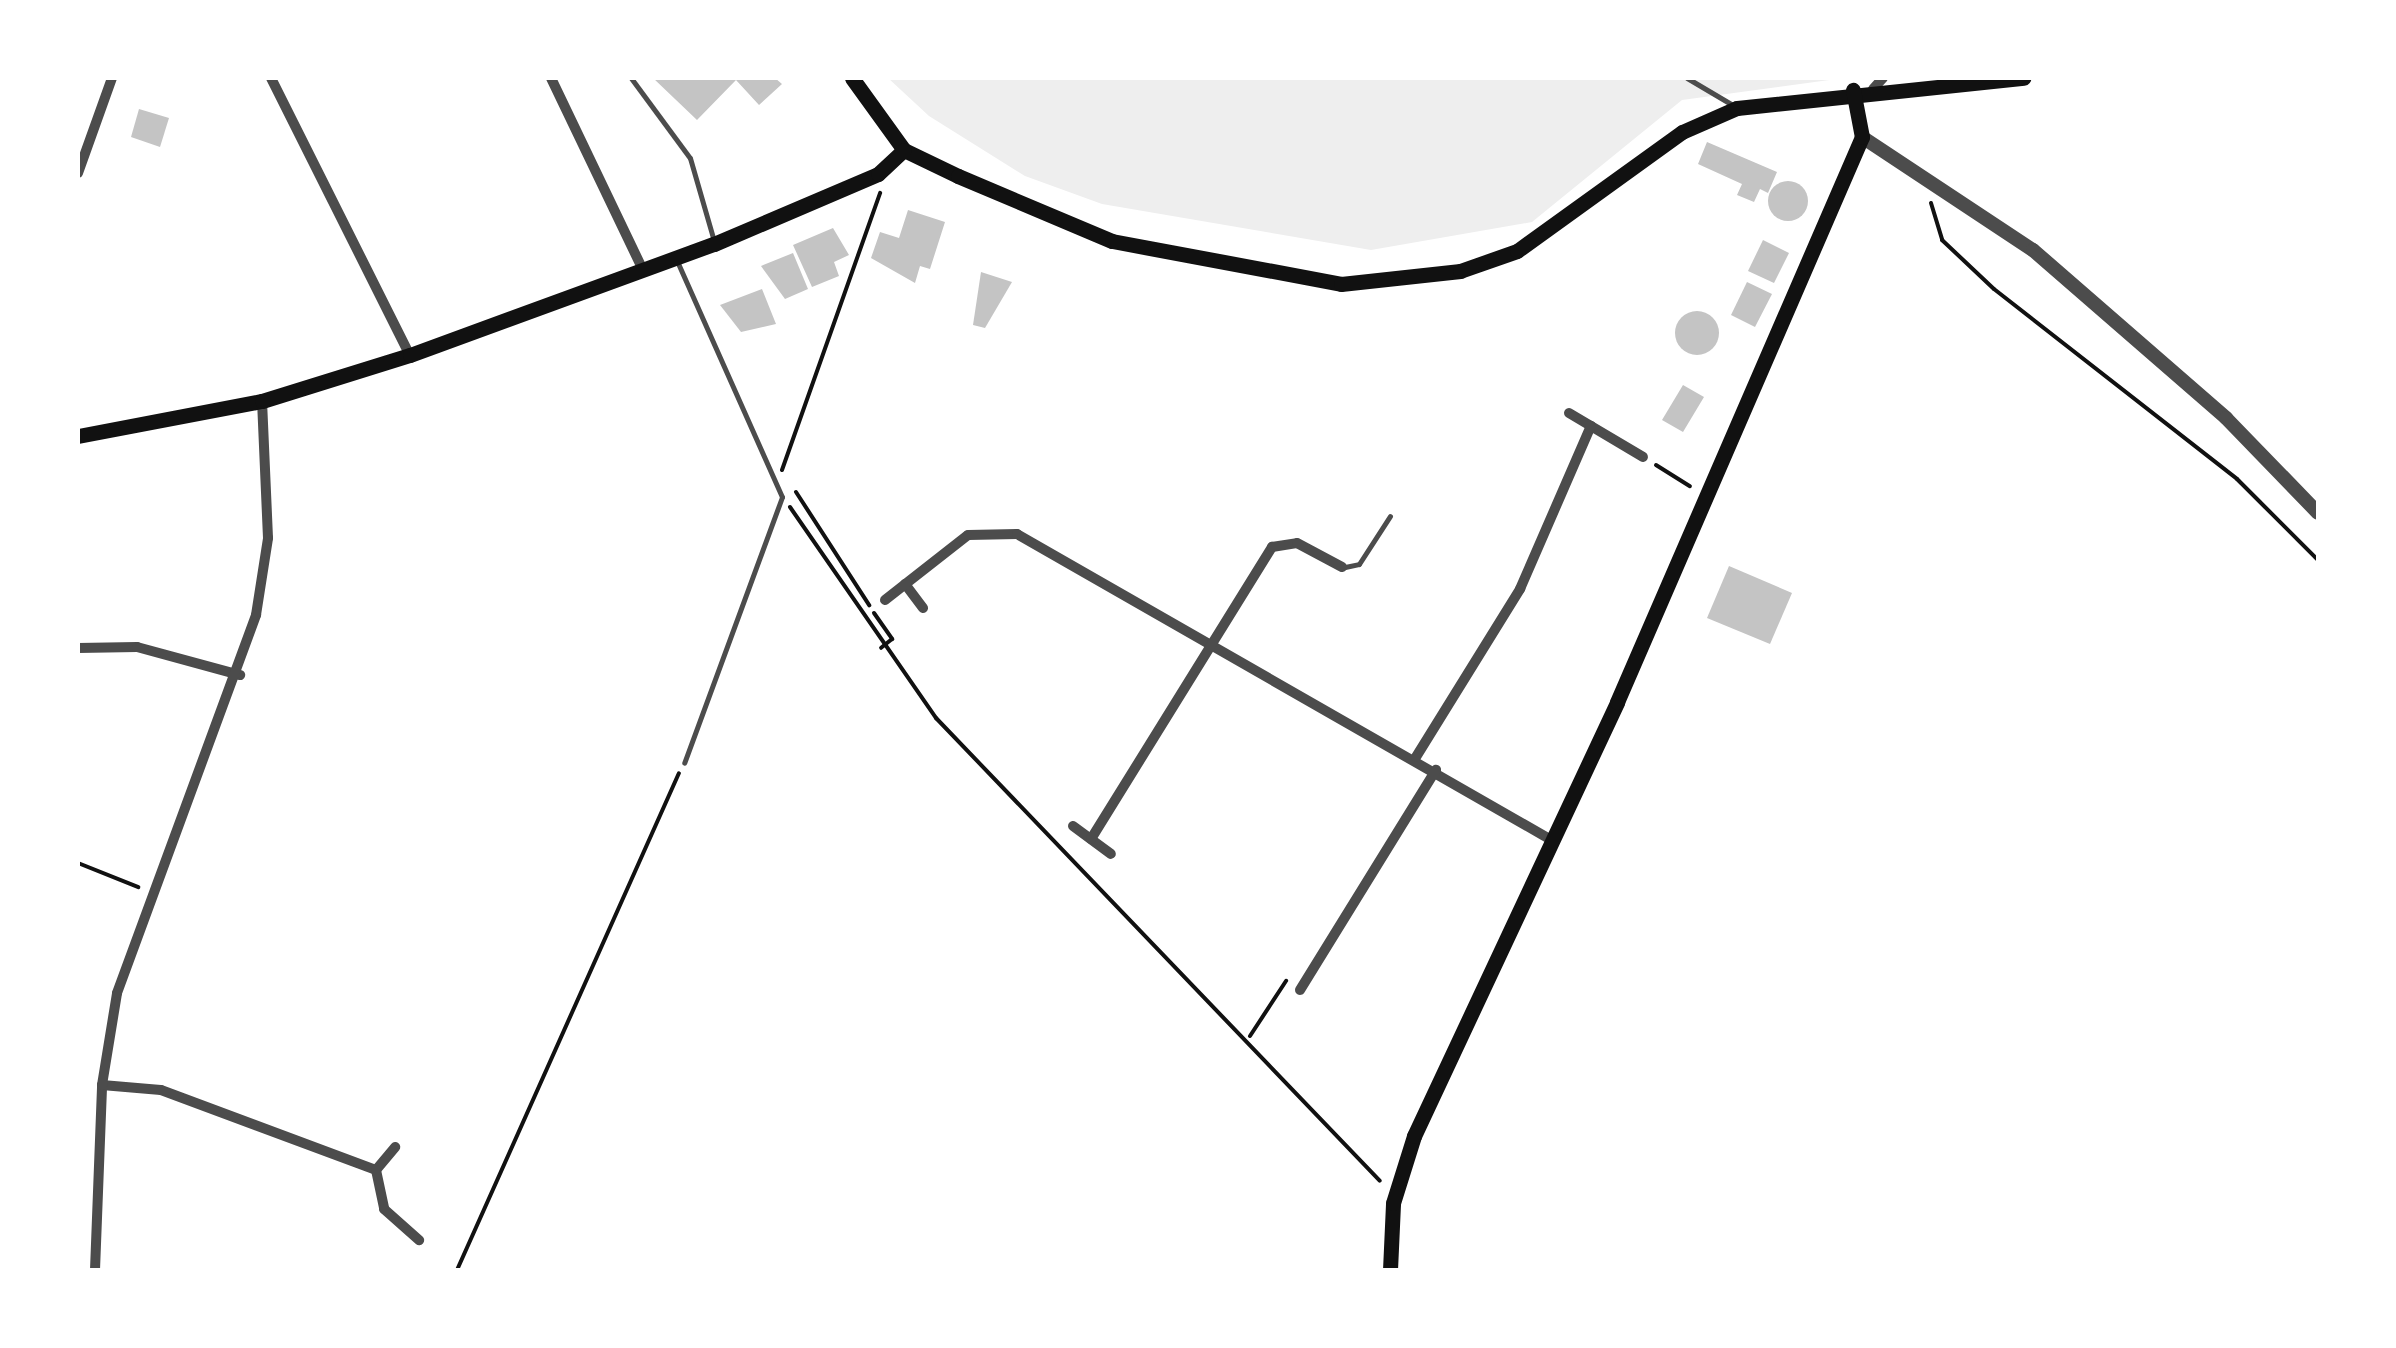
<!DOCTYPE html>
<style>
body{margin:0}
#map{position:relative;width:2396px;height:1348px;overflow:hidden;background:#fff;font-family:Spectral,serif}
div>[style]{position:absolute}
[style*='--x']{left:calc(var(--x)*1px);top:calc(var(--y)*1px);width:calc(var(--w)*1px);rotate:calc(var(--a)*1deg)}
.green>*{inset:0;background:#eee}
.building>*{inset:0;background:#c4c4c4}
.round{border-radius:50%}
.path>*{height:4px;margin:-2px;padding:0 2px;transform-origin:2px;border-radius:2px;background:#111}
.service>*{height:5px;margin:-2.5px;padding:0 2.5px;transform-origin:2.5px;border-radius:2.5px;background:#4c4c4c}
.minor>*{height:10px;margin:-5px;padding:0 5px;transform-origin:5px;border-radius:5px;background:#4c4c4c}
.tertiary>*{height:14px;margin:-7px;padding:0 7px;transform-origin:7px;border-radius:7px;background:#4c4c4c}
.secondary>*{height:15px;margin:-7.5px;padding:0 7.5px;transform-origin:7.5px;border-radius:7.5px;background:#111}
span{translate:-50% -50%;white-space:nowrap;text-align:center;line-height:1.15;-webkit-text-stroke:10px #fff;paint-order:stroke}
.frame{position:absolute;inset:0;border:80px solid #fff;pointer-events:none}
</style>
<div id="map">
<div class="green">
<div style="clip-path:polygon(888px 78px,1844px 78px,1682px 100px,1532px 222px,1371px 250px,1102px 204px,1025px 176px,929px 116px)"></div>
</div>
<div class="building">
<div style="clip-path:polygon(653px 78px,775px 78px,782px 84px,759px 105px,736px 80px,697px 120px)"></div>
<div style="clip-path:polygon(139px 109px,169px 118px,160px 147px,131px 137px)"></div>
<div style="clip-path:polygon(1707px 142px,1777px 172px,1768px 193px,1760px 189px,1754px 202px,1737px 195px,1742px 184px,1698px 164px)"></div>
<div class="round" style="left:1768px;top:181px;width:40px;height:40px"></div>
<div style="clip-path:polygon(908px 210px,945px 222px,930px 269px,920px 266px,915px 283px,871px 258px,880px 232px,899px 238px)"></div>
<div style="clip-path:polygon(833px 228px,849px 255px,834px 262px,839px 276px,812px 287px,793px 245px)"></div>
<div style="clip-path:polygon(1763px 240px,1789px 253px,1774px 283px,1748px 271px)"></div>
<div style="clip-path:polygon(793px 253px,808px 289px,785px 299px,761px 266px)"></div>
<div style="clip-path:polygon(981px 272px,1012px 282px,985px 328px,973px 325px)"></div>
<div style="clip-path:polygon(1747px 282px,1772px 294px,1755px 327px,1731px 315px)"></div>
<div style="clip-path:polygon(762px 289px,776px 324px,741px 332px,720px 305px)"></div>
<div class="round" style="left:1675px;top:311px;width:44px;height:44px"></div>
<div style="clip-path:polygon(1683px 385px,1704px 397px,1683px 432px,1662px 420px)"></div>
<div style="clip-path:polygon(1729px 566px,1792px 593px,1770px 644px,1707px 618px)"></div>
</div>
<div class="path">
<div style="--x:1931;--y:203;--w:39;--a:73"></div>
<div style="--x:1942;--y:240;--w:71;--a:43.3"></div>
<div style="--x:1994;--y:289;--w:308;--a:38"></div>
<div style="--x:2237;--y:479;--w:115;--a:45"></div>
<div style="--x:1656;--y:465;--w:40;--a:32"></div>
<div style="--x:782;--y:470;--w:294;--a:-70.5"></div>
<div style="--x:796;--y:492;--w:135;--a:57.1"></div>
<div style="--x:790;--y:507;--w:257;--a:55.3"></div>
<div style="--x:936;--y:718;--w:641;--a:46.2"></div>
<div style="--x:874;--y:613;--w:32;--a:55"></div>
<div style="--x:892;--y:639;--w:14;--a:141"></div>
<div style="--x:78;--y:863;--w:65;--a:21.8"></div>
<div style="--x:1250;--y:1036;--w:66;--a:-56.8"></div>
<div style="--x:457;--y:1270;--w:544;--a:-65.93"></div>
</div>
<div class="service">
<div style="--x:631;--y:78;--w:99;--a:53.6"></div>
<div style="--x:690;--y:158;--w:86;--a:73.9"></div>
<div style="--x:1687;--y:78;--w:57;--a:30.6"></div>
<div style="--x:677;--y:261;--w:258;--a:66"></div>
<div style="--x:782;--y:497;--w:283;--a:110.2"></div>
<div style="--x:1345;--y:567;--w:14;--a:-12"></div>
<div style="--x:1359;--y:564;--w:57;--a:-57.1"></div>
</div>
<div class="minor">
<div style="--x:271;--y:78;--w:310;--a:63.4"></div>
<div style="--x:551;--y:78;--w:213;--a:64.4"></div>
<div style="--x:1873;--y:89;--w:15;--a:-48"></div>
<div style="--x:78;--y:173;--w:101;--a:-70.3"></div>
<div style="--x:1569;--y:413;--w:86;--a:30.7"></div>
<div style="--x:905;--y:584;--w:30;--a:53"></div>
<div style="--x:885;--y:600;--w:105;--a:-38.1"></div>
<div style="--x:968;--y:535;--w:49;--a:-1.2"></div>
<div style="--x:1017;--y:534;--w:618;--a:29.8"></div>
<div style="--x:78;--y:648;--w:59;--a:-1"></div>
<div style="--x:137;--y:647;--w:107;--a:15.2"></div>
<div style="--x:1416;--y:757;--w:198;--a:-58.2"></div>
<div style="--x:1520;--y:589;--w:178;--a:-66.5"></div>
<div style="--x:1073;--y:826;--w:47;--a:36.4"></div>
<div style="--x:1091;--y:839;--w:344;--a:-58.2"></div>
<div style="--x:1272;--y:547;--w:25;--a:-9"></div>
<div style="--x:1297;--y:543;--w:51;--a:28.1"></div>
<div style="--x:1300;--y:990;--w:259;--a:-58.3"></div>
<div style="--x:102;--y:1085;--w:59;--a:4.8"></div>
<div style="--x:161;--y:1090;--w:229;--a:20.4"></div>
<div style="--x:376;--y:1170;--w:30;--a:-50"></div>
<div style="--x:376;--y:1170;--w:40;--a:78"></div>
<div style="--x:384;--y:1209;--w:47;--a:41.5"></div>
<div style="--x:95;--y:1270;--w:185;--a:-87.8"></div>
<div style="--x:102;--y:1085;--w:93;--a:-80.7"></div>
<div style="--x:117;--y:993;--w:403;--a:-69.8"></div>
<div style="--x:256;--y:615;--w:78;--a:-81.1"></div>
<div style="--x:268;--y:538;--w:137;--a:-92.5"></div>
</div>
<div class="tertiary">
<div style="--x:1862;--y:137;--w:205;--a:33.5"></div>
<div style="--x:2033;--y:250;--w:256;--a:41"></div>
<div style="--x:2226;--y:418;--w:132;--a:45.9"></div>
</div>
<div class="secondary">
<div style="--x:852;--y:78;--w:89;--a:54.2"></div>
<div style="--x:904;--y:150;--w:60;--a:25.7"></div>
<div style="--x:958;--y:176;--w:167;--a:22.9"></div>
<div style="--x:1112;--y:241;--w:233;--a:10.6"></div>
<div style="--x:1341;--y:284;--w:120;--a:-6.2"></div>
<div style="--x:1460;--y:271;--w:60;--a:-19.3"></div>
<div style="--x:1517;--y:251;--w:203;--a:-35.8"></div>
<div style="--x:1682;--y:132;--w:60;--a:-23.6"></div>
<div style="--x:1737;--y:108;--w:288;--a:-6"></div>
<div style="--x:78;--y:436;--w:187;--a:-10.8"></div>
<div style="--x:262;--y:401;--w:155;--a:-17.3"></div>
<div style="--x:410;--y:355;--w:324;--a:-20.1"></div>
<div style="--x:714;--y:244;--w:178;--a:-23.1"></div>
<div style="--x:878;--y:174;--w:35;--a:-43"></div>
<div style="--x:1390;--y:1270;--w:67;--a:-87.4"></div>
<div style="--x:1393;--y:1203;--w:70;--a:-72.6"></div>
<div style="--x:1414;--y:1136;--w:479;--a:-64.9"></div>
<div style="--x:1617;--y:702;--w:616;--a:-66.56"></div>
<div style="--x:1862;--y:137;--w:48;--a:-100.8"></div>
</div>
<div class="frame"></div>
</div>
